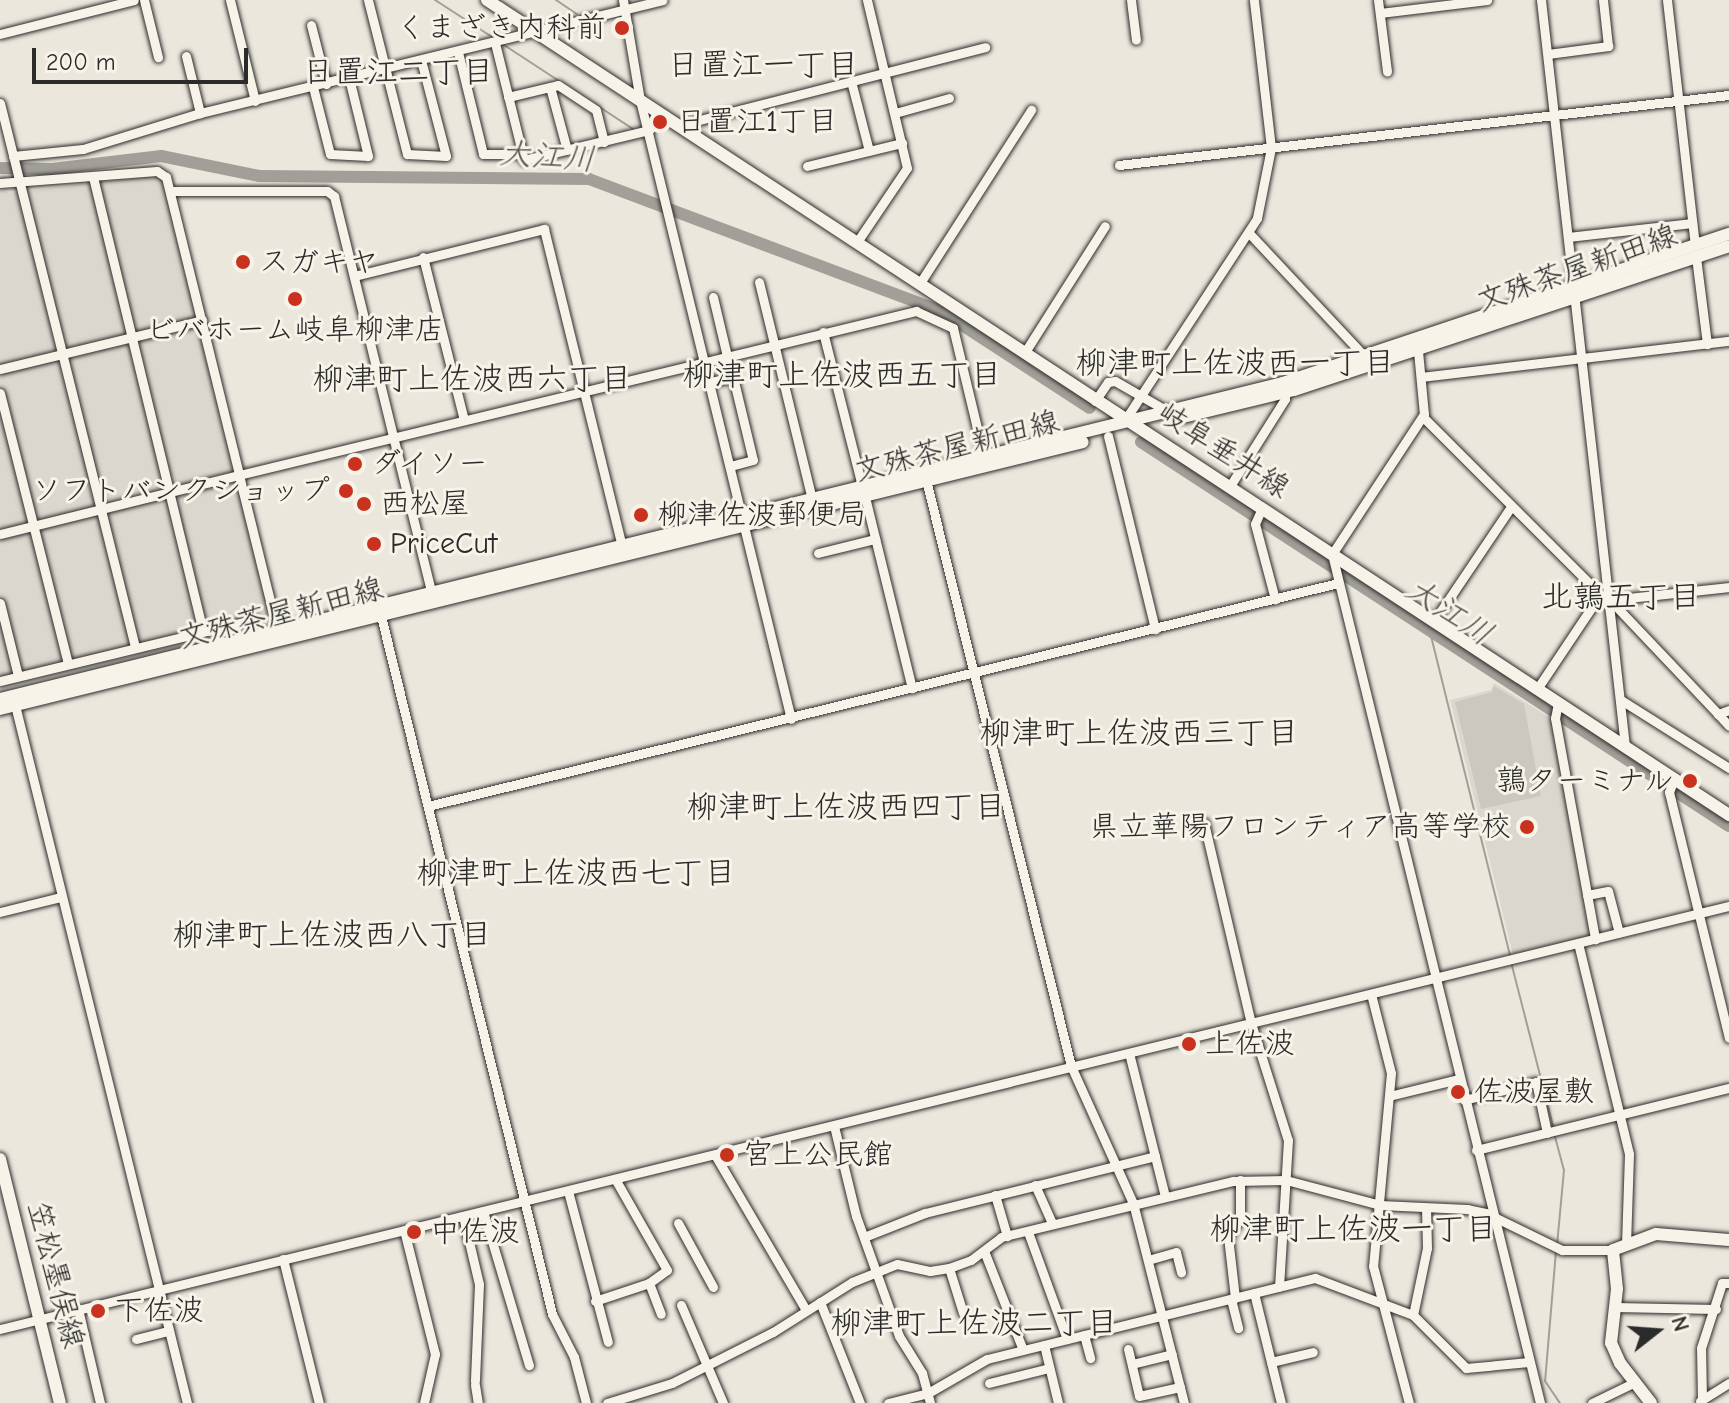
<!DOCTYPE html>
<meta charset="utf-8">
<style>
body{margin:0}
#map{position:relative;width:1729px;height:1403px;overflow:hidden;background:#ebe7dd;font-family:"Comic Neue","Klee One",sans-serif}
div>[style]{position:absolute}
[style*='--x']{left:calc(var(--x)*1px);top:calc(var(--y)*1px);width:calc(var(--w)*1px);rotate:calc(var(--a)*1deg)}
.built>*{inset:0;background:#dbd7ce}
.green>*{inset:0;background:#cbc8bf}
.stream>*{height:2px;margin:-1px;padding:0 1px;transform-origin:1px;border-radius:1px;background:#a29f98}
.river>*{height:12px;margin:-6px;padding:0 6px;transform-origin:6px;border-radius:6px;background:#a29f98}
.roads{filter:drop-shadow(0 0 2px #2b2b2b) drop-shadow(0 0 2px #2b2b2b)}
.minor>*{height:9px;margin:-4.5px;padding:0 4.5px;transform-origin:4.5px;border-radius:4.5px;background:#f7f3e8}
.major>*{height:12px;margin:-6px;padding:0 6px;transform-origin:6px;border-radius:6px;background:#f7f3e8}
.dots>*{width:22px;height:22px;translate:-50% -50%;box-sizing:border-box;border:4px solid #f7f3e8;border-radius:50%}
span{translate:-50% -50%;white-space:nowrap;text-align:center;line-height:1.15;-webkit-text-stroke:6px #f7f3e8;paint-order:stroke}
.poi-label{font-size:30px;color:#2b2b2b}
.right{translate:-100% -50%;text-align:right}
.left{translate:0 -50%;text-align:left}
.street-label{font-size:30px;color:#2b2b2b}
.neighbourhood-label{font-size:32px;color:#2b2b2b}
.water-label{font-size:32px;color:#555451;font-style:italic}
.north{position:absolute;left:1617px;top:1291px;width:80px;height:80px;-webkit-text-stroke:6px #f7f3e8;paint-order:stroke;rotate:73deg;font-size:22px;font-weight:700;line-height:32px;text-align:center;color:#2b2b2b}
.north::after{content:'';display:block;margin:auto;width:28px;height:36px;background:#2b2b2b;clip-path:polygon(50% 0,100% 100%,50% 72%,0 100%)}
.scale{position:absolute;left:32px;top:48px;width:216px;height:36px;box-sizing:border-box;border:4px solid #2b2b2b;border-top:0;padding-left:10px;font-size:24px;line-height:28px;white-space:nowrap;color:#2b2b2b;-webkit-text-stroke:6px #f7f3e8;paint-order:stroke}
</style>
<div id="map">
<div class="built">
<div style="clip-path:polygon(156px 175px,165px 182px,271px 617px,0 685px,0 190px,10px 193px)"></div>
<div style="clip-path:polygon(1494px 683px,1554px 720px,1592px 935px,1513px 955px,1450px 700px,1491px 690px)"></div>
</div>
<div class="green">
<div style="clip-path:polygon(1494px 686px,1524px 704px,1541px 796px,1481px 809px,1455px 702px,1492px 692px)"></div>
</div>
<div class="stream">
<div style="--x:435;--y:0;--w:68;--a:33"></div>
<div style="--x:556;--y:0;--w:25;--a:34"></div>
<div style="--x:501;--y:43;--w:69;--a:33.2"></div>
<div style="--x:598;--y:106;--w:42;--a:33.3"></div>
<div style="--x:1430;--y:632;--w:334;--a:76.1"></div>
<div style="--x:1511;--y:962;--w:169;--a:75.6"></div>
<div style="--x:1554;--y:1133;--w:38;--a:75"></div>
<div style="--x:1564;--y:1170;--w:75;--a:95.3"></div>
<div style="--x:1556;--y:1251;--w:130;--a:94.8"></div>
<div style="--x:1545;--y:1381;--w:27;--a:56"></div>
</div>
<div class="river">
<div style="--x:0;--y:168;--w:52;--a:1.1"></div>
<div style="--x:52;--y:169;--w:110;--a:-6.8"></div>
<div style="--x:161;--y:156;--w:100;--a:11.5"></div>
<div style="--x:259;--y:176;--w:330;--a:0.5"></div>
<div style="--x:589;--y:179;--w:377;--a:20.6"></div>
<div style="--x:942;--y:312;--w:176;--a:33"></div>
<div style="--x:1141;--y:442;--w:702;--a:33.15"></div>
</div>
<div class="roads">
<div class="minor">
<div style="--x:144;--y:0;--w:59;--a:76.2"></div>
<div style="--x:230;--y:0;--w:104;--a:76.1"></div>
<div style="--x:368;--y:0;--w:159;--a:75.8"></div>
<div style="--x:407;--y:154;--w:39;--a:3"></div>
<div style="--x:446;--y:156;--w:99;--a:-104.6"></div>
<div style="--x:623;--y:0;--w:101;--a:80.4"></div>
<div style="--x:640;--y:100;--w:637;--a:76.29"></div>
<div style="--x:1131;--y:0;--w:40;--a:82.9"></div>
<div style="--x:1378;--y:0;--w:72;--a:82.8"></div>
<div style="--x:1541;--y:0;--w:752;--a:83.58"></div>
<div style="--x:1667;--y:0;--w:247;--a:83.5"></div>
<div style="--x:1380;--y:13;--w:108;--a:-6.9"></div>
<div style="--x:311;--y:25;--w:61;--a:75.7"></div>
<div style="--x:0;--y:34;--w:138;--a:-14.2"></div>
<div style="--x:495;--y:43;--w:121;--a:76.1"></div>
<div style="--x:524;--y:160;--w:129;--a:-13.5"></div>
<div style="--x:458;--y:52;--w:105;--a:76.2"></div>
<div style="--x:483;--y:154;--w:39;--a:0"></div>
<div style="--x:1548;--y:54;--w:61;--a:-7.6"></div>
<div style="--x:1608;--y:46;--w:46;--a:-96.2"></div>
<div style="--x:186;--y:56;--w:59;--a:76.2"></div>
<div style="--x:851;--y:81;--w:72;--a:75.6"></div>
<div style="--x:313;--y:87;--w:69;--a:75.8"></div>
<div style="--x:330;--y:154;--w:38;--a:3"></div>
<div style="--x:368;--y:156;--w:80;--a:-103.7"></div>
<div style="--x:550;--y:87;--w:65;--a:74.9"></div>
<div style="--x:508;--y:97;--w:51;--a:-13.5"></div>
<div style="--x:558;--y:85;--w:45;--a:33.3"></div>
<div style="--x:596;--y:110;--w:33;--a:76"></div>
<div style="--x:0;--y:103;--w:561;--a:76.06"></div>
<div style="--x:895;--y:113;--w:56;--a:-15.5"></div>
<div style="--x:680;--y:125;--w:315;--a:-14.3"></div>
<div style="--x:13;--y:156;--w:70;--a:-5.7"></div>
<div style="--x:83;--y:149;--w:122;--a:-17.1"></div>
<div style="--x:200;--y:113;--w:476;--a:-13.7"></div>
<div style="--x:1119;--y:165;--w:614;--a:-6.55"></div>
<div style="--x:807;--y:166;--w:98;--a:-13.6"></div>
<div style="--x:93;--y:177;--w:467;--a:76.4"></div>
<div style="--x:0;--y:183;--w:157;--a:-4.4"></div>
<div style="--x:157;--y:171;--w:11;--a:34"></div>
<div style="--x:166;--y:177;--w:307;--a:76.2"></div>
<div style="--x:239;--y:475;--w:246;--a:166.1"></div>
<div style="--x:170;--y:191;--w:157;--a:0"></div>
<div style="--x:327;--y:191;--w:9;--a:36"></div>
<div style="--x:334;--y:196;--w:408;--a:76.2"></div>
<div style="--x:1249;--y:233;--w:170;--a:46.9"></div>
<div style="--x:1568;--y:237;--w:125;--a:-6.4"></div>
<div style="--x:857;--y:242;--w:89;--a:-56"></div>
<div style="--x:907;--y:168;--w:173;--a:-103.4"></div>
<div style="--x:423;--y:257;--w:168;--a:75.9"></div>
<div style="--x:1696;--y:257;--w:88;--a:82.8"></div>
<div style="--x:354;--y:276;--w:196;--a:-13.9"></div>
<div style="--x:544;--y:229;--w:326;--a:76.2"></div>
<div style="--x:759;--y:282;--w:223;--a:76.3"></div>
<div style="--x:920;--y:283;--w:206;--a:-57.3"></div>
<div style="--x:713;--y:297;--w:61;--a:76.7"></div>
<div style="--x:823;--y:332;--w:159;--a:75.8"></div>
<div style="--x:1418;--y:351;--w:63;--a:84.6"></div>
<div style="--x:1424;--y:414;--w:168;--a:123.3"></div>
<div style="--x:1332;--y:554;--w:874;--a:76.23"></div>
<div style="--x:1025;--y:352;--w:149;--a:-57.6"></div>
<div style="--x:0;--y:369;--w:208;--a:-13.6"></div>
<div style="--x:1421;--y:377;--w:310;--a:-6.7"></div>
<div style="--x:711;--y:382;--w:23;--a:-13"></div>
<div style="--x:733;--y:377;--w:85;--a:76.5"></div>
<div style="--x:753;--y:460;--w:23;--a:165"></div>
<div style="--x:0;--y:393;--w:278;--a:75.9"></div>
<div style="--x:1095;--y:401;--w:23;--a:-56"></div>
<div style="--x:1108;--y:382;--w:7;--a:-8"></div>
<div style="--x:1115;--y:381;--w:62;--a:29.9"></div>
<div style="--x:1423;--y:417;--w:266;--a:45"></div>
<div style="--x:1125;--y:420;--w:241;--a:-56.8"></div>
<div style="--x:1257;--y:218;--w:71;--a:-78.7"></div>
<div style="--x:1271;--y:148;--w:149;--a:-96.6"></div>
<div style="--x:1108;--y:436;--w:199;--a:76.3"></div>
<div style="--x:925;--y:476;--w:608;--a:76.1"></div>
<div style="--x:1071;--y:1066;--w:150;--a:65.7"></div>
<div style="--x:1133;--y:1203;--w:206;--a:75.7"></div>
<div style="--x:1230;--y:486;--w:103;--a:-57.7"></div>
<div style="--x:1285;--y:399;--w:7;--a:-90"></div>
<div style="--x:865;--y:497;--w:197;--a:76.2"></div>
<div style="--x:1262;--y:508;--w:17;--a:114"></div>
<div style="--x:1255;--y:524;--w:78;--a:75.1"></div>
<div style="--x:818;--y:553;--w:59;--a:-13.8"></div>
<div style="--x:1610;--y:600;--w:157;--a:46.5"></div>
<div style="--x:1610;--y:600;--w:120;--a:-6.2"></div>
<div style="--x:0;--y:603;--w:75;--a:76.1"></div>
<div style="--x:381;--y:616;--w:719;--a:76.23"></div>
<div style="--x:552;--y:1314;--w:48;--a:62.9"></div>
<div style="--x:574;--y:1357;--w:48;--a:75.4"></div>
<div style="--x:1434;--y:621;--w:138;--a:-56"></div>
<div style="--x:278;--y:633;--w:163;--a:-103.9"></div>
<div style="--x:239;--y:475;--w:697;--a:-13.62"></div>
<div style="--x:916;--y:311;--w:41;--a:24.7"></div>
<div style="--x:953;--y:328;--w:133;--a:76.5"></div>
<div style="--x:0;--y:681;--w:263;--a:-13.6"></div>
<div style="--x:1537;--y:689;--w:110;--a:-56.2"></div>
<div style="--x:1621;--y:700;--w:128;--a:32.2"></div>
<div style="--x:1558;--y:703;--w:15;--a:101"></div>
<div style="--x:1555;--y:718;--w:225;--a:79.7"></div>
<div style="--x:15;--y:705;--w:719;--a:76.16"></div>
<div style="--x:1729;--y:710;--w:12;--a:160"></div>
<div style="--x:1718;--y:714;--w:16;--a:47"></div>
<div style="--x:1674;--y:779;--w:14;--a:111"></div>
<div style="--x:1669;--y:792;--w:253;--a:76.3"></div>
<div style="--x:428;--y:806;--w:937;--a:-13.77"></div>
<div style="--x:1204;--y:823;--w:205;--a:76.8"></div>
<div style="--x:1251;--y:1023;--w:123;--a:72.5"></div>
<div style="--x:1288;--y:1140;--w:147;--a:93.5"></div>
<div style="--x:1587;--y:895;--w:21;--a:-11"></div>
<div style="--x:1608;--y:891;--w:43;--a:75.3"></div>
<div style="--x:0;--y:912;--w:63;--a:-13.8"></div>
<div style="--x:1578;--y:943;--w:217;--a:76.4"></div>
<div style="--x:1629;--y:1154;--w:90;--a:91.9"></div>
<div style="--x:1371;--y:994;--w:81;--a:75.8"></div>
<div style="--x:1391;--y:1073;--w:194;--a:95.3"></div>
<div style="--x:1373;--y:1266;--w:142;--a:75.3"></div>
<div style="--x:1129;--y:1053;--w:147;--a:75.9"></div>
<div style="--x:1389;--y:1096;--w:72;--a:-13.7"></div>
<div style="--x:1464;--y:1100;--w:74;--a:-14"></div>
<div style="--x:1536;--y:1082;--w:52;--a:77.8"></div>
<div style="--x:834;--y:1126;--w:93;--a:76.3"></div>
<div style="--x:856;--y:1216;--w:127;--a:70.3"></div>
<div style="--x:899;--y:1336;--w:44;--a:58.1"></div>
<div style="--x:922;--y:1373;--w:31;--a:75"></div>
<div style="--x:1476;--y:1150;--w:260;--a:-13.8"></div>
<div style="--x:715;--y:1155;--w:180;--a:59.6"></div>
<div style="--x:1035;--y:1185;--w:42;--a:65.9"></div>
<div style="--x:568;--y:1191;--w:156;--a:75.2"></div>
<div style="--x:995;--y:1195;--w:43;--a:73.7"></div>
<div style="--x:483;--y:1211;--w:161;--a:73.4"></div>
<div style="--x:463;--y:1216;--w:70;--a:76.8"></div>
<div style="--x:479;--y:1284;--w:97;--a:92.4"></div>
<div style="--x:678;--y:1223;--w:73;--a:61.3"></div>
<div style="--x:404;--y:1230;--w:128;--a:76"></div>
<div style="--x:435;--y:1354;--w:50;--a:102.7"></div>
<div style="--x:1028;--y:1232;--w:114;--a:70"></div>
<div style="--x:864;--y:1237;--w:66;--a:-21.5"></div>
<div style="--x:925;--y:1213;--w:237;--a:-13.9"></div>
<div style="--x:984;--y:1251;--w:106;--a:68.5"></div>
<div style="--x:283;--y:1259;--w:148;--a:76"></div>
<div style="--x:1148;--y:1260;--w:29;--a:-16"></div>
<div style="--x:1176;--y:1252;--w:21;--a:76"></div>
<div style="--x:949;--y:1268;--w:47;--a:72.7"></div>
<div style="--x:649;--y:1283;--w:33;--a:69"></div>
<div style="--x:1254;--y:1293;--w:113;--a:76.2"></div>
<div style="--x:1235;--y:1298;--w:61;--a:-96.5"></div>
<div style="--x:1228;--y:1237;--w:22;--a:-58"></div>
<div style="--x:1240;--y:1218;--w:38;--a:-90"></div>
<div style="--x:1231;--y:1299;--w:30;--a:76"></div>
<div style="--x:595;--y:1301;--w:57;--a:-18.4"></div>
<div style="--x:649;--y:1283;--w:22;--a:-36"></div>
<div style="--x:667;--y:1270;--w:105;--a:-119.7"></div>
<div style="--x:820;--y:1302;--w:109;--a:68.4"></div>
<div style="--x:681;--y:1305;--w:107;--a:66.8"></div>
<div style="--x:1615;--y:1307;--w:101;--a:1.1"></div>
<div style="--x:78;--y:1309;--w:97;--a:76.8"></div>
<div style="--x:1413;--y:1315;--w:68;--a:-78.2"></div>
<div style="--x:1427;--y:1248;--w:40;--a:-91.4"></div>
<div style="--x:0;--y:1329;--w:1780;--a:-13.75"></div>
<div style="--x:1084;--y:1335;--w:24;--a:75"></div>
<div style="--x:136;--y:1339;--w:34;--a:-14"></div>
<div style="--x:1044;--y:1345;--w:60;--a:76.4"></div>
<div style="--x:1128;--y:1349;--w:48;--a:76.8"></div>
<div style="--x:1139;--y:1396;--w:42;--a:-12.4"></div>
<div style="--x:1271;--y:1362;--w:43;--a:-13.4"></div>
<div style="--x:1132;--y:1364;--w:41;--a:-14"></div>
<div style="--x:989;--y:1383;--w:62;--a:-14"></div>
<div style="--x:475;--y:1385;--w:18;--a:81"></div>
<div style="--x:1702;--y:1399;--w:51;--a:-91.1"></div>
<div style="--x:1701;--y:1348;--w:68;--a:-72.1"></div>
<div style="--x:1722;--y:1283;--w:7;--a:0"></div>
<div style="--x:1700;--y:1401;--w:34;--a:-32"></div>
<div style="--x:607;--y:1403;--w:68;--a:-17.1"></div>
<div style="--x:672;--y:1383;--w:113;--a:-26.8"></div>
<div style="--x:773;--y:1332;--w:93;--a:-32.3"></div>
<div style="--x:852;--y:1282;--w:48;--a:-21.8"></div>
<div style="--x:897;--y:1264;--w:34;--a:12"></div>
<div style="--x:930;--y:1271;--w:19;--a:-9"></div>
<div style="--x:949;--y:1268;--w:23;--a:-20"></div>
<div style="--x:971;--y:1260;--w:38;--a:-37"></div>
<div style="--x:1001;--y:1237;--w:239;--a:-13.6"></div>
<div style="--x:1233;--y:1181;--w:53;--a:-1.1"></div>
<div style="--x:1286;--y:1180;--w:97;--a:14.9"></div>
<div style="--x:1380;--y:1205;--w:87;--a:2.6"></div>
<div style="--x:1467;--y:1209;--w:19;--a:12"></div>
<div style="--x:1486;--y:1213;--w:85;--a:26"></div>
<div style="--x:1562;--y:1250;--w:51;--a:0"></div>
<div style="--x:888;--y:1403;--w:41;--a:-14"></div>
<div style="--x:928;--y:1393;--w:68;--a:-30"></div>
<div style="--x:987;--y:1359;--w:338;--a:-13.9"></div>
<div style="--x:1315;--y:1278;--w:105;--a:20.7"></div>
<div style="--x:1413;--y:1315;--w:75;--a:45"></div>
<div style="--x:1466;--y:1368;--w:63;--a:-5.4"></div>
<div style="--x:1592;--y:1403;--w:48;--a:-26"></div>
</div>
<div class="major">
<div style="--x:487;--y:0;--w:1486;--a:33.27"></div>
<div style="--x:1183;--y:417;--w:114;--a:-13.7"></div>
<div style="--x:1294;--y:390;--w:458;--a:-18.3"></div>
<div style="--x:0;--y:699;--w:1321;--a:-13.84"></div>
<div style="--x:1283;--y:383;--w:470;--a:-18.5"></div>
<div style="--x:0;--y:709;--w:1115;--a:-13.85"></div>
<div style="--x:0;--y:1159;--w:251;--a:76.2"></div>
<div style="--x:1651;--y:1403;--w:51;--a:-127.8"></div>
<div style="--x:1620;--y:1363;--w:22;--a:-114"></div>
<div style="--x:1611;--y:1343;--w:54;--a:-83.7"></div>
<div style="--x:1617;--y:1289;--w:39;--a:-96"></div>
<div style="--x:1613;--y:1250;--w:46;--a:-20.4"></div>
<div style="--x:1656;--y:1234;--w:73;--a:4.7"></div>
</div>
</div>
<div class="dots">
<div style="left:622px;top:28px;background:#c8321e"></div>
<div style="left:660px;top:122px;background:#c8321e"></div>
<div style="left:243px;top:262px;background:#c8321e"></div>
<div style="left:295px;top:299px;background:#c8321e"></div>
<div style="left:355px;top:464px;background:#c8321e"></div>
<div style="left:346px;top:491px;background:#c8321e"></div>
<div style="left:364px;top:504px;background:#c8321e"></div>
<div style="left:641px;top:515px;background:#c8321e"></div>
<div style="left:374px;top:544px;background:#c8321e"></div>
<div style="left:1690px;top:781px;background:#c8321e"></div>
<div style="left:1527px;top:827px;background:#c8321e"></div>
<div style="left:1189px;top:1044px;background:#c8321e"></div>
<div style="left:1458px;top:1092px;background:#c8321e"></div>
<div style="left:727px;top:1155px;background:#c8321e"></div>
<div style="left:414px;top:1232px;background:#c8321e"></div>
<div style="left:98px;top:1311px;background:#c8321e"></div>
</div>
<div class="poi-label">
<span class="right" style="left:606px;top:28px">くまざき内科前</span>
<span class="left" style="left:676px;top:122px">日置江1丁目</span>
<span class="left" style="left:259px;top:262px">スガキヤ</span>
<span style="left:295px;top:330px">ビバホーム岐阜柳津店</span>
<span class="left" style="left:371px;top:464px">ダイソー</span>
<span class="right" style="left:330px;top:491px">ソフトバンクショップ</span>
<span class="left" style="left:380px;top:504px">西松屋</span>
<span class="left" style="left:657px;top:515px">柳津佐波郵便局</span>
<span class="left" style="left:390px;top:544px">PriceCut</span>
<span class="right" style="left:1674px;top:781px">鶉ターミナル</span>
<span class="right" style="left:1511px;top:827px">県立華陽フロンティア高等学校</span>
<span class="left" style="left:1205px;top:1044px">上佐波</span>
<span class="left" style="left:1474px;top:1092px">佐波屋敷</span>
<span class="left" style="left:743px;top:1155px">宮上公民館</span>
<span class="left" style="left:430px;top:1232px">中佐波</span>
<span class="left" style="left:114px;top:1311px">下佐波</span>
</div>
<div class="street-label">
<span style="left:1577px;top:269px;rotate:-19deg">文殊茶屋新田線</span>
<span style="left:957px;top:447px;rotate:-14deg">文殊茶屋新田線</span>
<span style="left:1223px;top:451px;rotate:33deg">岐阜垂井線</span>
<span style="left:281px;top:614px;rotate:-14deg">文殊茶屋新田線</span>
<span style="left:55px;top:1275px;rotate:76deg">笠松墨俣線</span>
</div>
<div class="neighbourhood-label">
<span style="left:763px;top:65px">日置江一丁目</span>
<span style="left:398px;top:72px">日置江二丁目</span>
<span style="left:1235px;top:363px">柳津町上佐波西一丁目</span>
<span style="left:842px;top:375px">柳津町上佐波西五丁目</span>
<span style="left:472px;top:379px">柳津町上佐波西六丁目</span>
<span style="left:1621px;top:597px">北鶉五丁目</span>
<span style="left:1139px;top:733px">柳津町上佐波西三丁目</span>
<span style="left:846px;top:807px">柳津町上佐波西四丁目</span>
<span style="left:576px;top:873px">柳津町上佐波西七丁目</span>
<span style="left:332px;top:935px">柳津町上佐波西八丁目</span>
<span style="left:1353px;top:1229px">柳津町上佐波一丁目</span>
<span style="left:974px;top:1323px">柳津町上佐波二丁目</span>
</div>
<div class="water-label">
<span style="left:547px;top:157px;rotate:4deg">大江川</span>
<span style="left:1449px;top:612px;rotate:33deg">大江川</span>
</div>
<div class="north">N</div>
<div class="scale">200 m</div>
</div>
